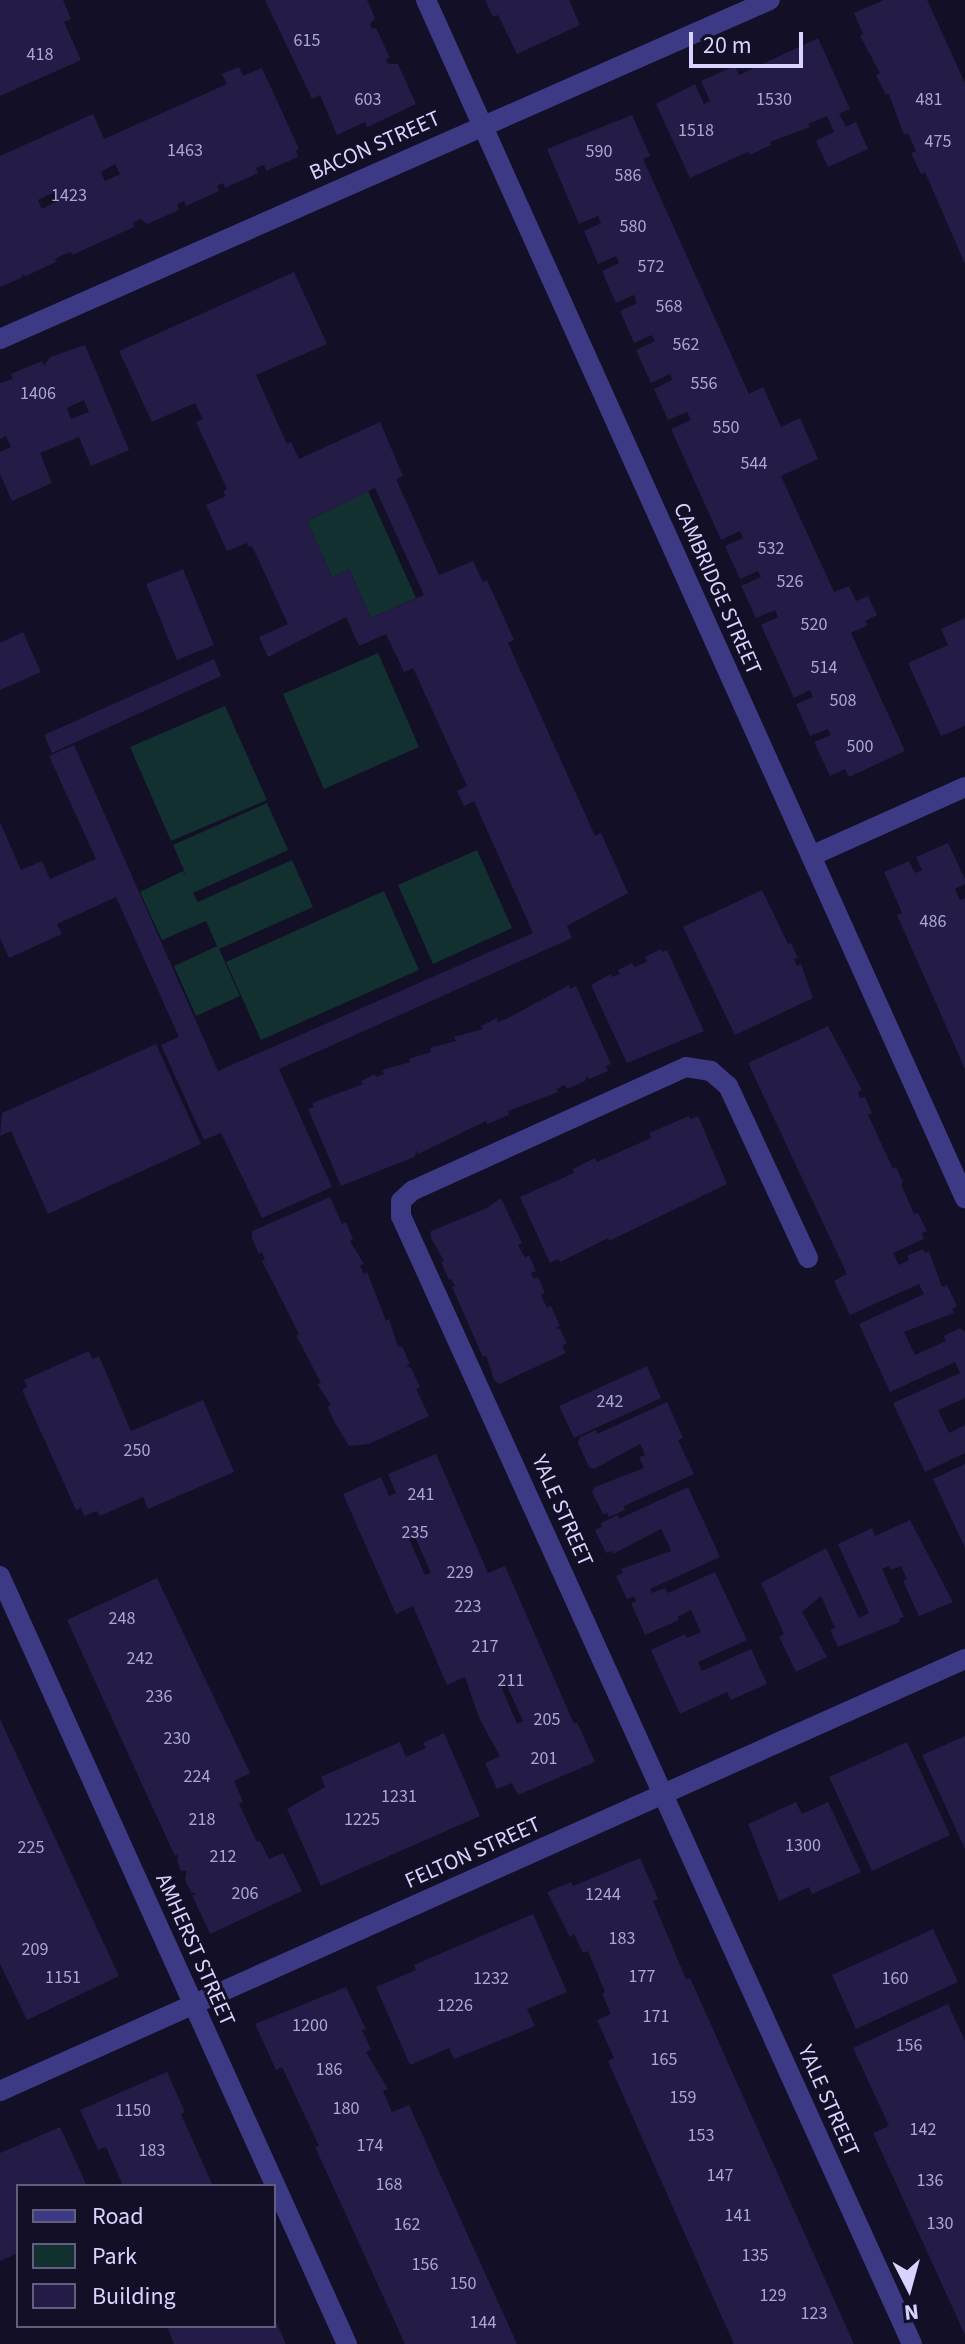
<!DOCTYPE html>
<style>
body{margin:0}
#map{position:relative;width:965px;height:2344px;overflow:hidden;background:#130f26;font-family:"Source Sans 3",sans-serif}
div>[style]{position:absolute}
[style*='--x']{left:calc(var(--x)*1px);top:calc(var(--y)*1px);width:calc(var(--w)*1px);rotate:calc(var(--a)*1deg)}
.green>*{inset:0;background:#12302f}
.building>*{inset:0;background:#241b47}
.street>*{height:20px;margin:-10px;padding:0 10px;transform-origin:10px;border-radius:10px;background:#3d3a85}
span{translate:-50% -50%;white-space:nowrap;text-align:center;line-height:1.15;-webkit-text-stroke:6px #130f26;paint-order:stroke}
.number-label{font-size:18px;color:#aca6d1}
.number-label span{-webkit-text-stroke-width:0}
.street-label{font-size:22px;color:#d9d4ff}
.legend{position:absolute;left:16px;top:2184px;width:260px;height:144px;box-sizing:border-box;background:#130f26;border:2px solid #625e7d;margin:0;padding:10px 14px;list-style:none;font-size:24px;color:#d9d4ff}
.legend li{display:flex;align-items:center;gap:16px;height:40px}
.legend b{width:40px;border:2px solid #625e7d}
.north{position:absolute;left:869px;top:2248px;width:80px;height:80px;-webkit-text-stroke:6px #130f26;paint-order:stroke;rotate:174deg;font-size:22px;font-weight:700;line-height:32px;text-align:center;color:#d9d4ff}
.north::after{content:'';display:block;margin:auto;width:28px;height:36px;background:#d9d4ff;clip-path:polygon(50% 0,100% 100%,50% 72%,0 100%)}
.scale{position:absolute;left:689px;top:32px;width:114px;height:36px;box-sizing:border-box;border:4px solid #d9d4ff;border-top:0;padding-left:10px;font-size:24px;line-height:28px;white-space:nowrap;color:#d9d4ff;-webkit-text-stroke:6px #130f26;paint-order:stroke}
</style>
<div id="map">
<div class="green">
<div style="clip-path:polygon(368px 491px,416px 598px,371px 618px,349px 569px,332px 577px,307px 521px)"></div>
<div style="clip-path:polygon(378px 653px,419px 747px,324px 789px,283px 694px)"></div>
<div style="clip-path:polygon(225px 706px,267px 800px,171px 841px,130px 747px)"></div>
<div style="clip-path:polygon(267px 803px,288px 850px,193px 893px,198px 902px,292px 860px,313px 907px,219px 949px,240px 996px,196px 1016px,174px 966px,217px 946px,206px 921px,162px 940px,140px 892px,183px 871px,186px 875px,173px 845px)"></div>
<div style="clip-path:polygon(477px 850px,512px 928px,433px 964px,398px 885px)"></div>
<div style="clip-path:polygon(384px 891px,419px 970px,261px 1040px,226px 962px)"></div>
</div>
<div class="building">
<div style="clip-path:polygon(0 0,63px 0,71px 19px,64px 22px,81px 60px,0 96px)"></div>
<div style="clip-path:polygon(265px 0,367px 0,375px 18px,370px 24px,372px 29px,376px 28px,390px 58px,386px 59px,388px 64px,398px 64px,416px 104px,372px 125px,367px 127px,365px 122px,337px 135px,320px 95px,312px 99px)"></div>
<div style="clip-path:polygon(485px 0,569px 0,580px 25px,517px 54px,498px 15px,493px 17px)"></div>
<div style="clip-path:polygon(884px 0,927px 0,965px 83px,965px 264px,925px 172px,921px 174px,911px 153px,916px 151px,908px 133px,904px 135px,889px 94px,886px 95px,876px 75px,880px 73px,860px 36px,863px 34px,854px 13px)"></div>
<div style="clip-path:polygon(818px 38px,850px 109px,839px 114px,846px 127px,856px 122px,868px 149px,828px 167px,816px 141px,834px 132px,827px 116px,808px 124px,810px 127px,770px 142px,771px 145px,750px 155px,748px 152px,690px 178px,656px 104px,695px 84px,704px 104px,710px 101px,701px 81px,735px 66px,739px 75px)"></div>
<div style="clip-path:polygon(evenodd,239px 67px,243px 76px,262px 68px,299px 149px,296px 151px,298px 157px,266px 171px,264px 165px,256px 168px,258px 173px,225px 188px,223px 183px,217px 186px,219px 191px,186px 206px,184px 201px,177px 204px,179px 210px,147px 224px,140px 219px,133px 223px,134px 227px,72px 255px,71px 252px,63px 255px,55px 259px,56px 262px,26px 276px,21px 274px,23px 277px,0 287px,0 156px,93px 114px,104px 139px,227px 84px,222px 74px,239px 67px,115px 164px,120px 174px,105px 181px,101px 172px,115px 164px,239px 67px,54px 192px,57px 201px,42px 209px,38px 200px,54px 192px)"></div>
<div style="clip-path:polygon(632px 115px,650px 156px,643px 159px,749px 394px,763px 387px,781px 427px,800px 418px,818px 459px,781px 476px,834px 592px,849px 586px,856px 601px,868px 596px,877px 615px,865px 621px,868px 625px,851px 633px,905px 751px,849px 777px,845px 769px,830px 776px,814px 742px,831px 735px,828px 729px,810px 736px,796px 704px,813px 697px,810px 690px,794px 698px,761px 625px,778px 617px,775px 610px,756px 618px,741px 586px,761px 577px,758px 571px,740px 579px,725px 546px,743px 538px,740px 531px,721px 540px,671px 429px,691px 420px,687px 412px,668px 420px,654px 389px,672px 380px,670px 374px,651px 383px,636px 350px,655px 341px,652px 335px,634px 343px,620px 311px,637px 303px,634px 295px,616px 303px,602px 271px,619px 263px,616px 256px,598px 264px,584px 231px,601px 223px,598px 216px,579px 224px,547px 149px)"></div>
<div style="clip-path:polygon(evenodd,294px 272px,327px 344px,256px 375px,287px 444px,291px 442px,299px 459px,380px 422px,403px 476px,396px 479px,439px 575px,473px 561px,483px 582px,487px 580px,514px 640px,508px 643px,595px 836px,601px 833px,628px 893px,567px 926px,572px 938px,279px 1069px,332px 1187px,262px 1218px,221px 1133px,204px 1140px,161px 1045px,179px 1037px,116px 897px,57px 924px,62px 934px,9px 958px,0 938px,0 822px,21px 870px,42px 861px,50px 879px,96px 859px,49px 756px,74px 745px,218px 1071px,533px 933px,474px 801px,464px 806px,457px 791px,467px 786px,413px 668px,404px 672px,386px 634px,359px 646px,346px 617px,268px 657px,259px 637px,288px 624px,252px 546px,249px 547px,247px 543px,227px 551px,206px 505px,226px 496px,223px 491px,227px 489px,196px 422px,203px 419px,195px 403px,152px 422px,119px 351px,294px 272px,375px 488px,424px 595px,371px 618px,349px 569px,332px 577px,307px 521px,375px 488px)"></div>
<div style="clip-path:polygon(evenodd,85px 345px,129px 450px,91px 466px,79px 437px,40px 453px,52px 483px,12px 501px,0 474px,0 452px,11px 447px,6px 436px,0 439px,0 383px,13px 379px,11px 374px,42px 361px,44px 366px,50px 357px,85px 345px,84px 400px,89px 412px,71px 419px,67px 408px,84px 400px)"></div>
<div style="clip-path:polygon(183px 569px,214px 645px,177px 660px,146px 584px)"></div>
<div style="clip-path:polygon(965px 618px,965px 726px,941px 736px,908px 663px,948px 645px,941px 629px)"></div>
<div style="clip-path:polygon(23px 632px,41px 672px,0 690px,0 643px)"></div>
<div style="clip-path:polygon(214px 659px,221px 676px,52px 753px,44px 735px)"></div>
<div style="clip-path:polygon(948px 843px,965px 879px,965px 884px,955px 889px,960px 900px,965px 898px,965px 1069px,897px 915px,902px 913px,884px 872px,909px 861px,915px 873px,922px 870px,916px 857px)"></div>
<div style="clip-path:polygon(762px 890px,788px 944px,791px 943px,798px 958px,794px 959px,797px 966px,801px 964px,813px 998px,735px 1035px,683px 927px)"></div>
<div style="clip-path:polygon(661px 949px,662px 952px,667px 950px,704px 1031px,627px 1063px,591px 985px,611px 974px,612px 977px,620px 974px,618px 970px,632px 963px,634px 967px,647px 962px,645px 957px)"></div>
<div style="clip-path:polygon(569px 985px,570px 989px,576px 986px,611px 1064px,606px 1066px,608px 1071px,589px 1079px,587px 1075px,585px 1081px,567px 1089px,565px 1085px,557px 1089px,558px 1092px,508px 1111px,509px 1115px,487px 1124px,486px 1121px,418px 1154px,417px 1151px,414px 1157px,341px 1186px,308px 1109px,314px 1107px,312px 1103px,363px 1084px,361px 1081px,375px 1074px,376px 1077px,384px 1074px,382px 1070px,410px 1062px,409px 1059px,431px 1052px,430px 1048px,456px 1041px,454px 1037px,483px 1029px,481px 1026px,497px 1018px,498px 1022px,506px 1019px)"></div>
<div style="clip-path:polygon(828px 1026px,862px 1090px,858px 1092px,860px 1098px,865px 1097px,872px 1113px,868px 1115px,893px 1169px,896px 1167px,903px 1182px,901px 1184px,914px 1214px,918px 1213px,927px 1231px,922px 1233px,924px 1239px,893px 1253px,899px 1265px,909px 1260px,907px 1256px,923px 1249px,925px 1253px,929px 1251px,942px 1287px,947px 1285px,957px 1306px,952px 1309px,954px 1313px,904px 1332px,915px 1355px,946px 1341px,944px 1336px,960px 1328px,965px 1332px,965px 1398px,938px 1410px,949px 1433px,965px 1425px,965px 1453px,925px 1472px,893px 1403px,960px 1373px,955px 1362px,890px 1392px,859px 1324px,924px 1294px,919px 1284px,850px 1315px,834px 1281px,847px 1274px,748px 1063px)"></div>
<div style="clip-path:polygon(156px 1044px,201px 1144px,48px 1214px,11px 1131px,0 1136px,2px 1113px)"></div>
<div style="clip-path:polygon(689px 1116px,690px 1119px,698px 1116px,727px 1184px,609px 1241px,608px 1238px,560px 1262px,558px 1259px,550px 1263px,520px 1197px,574px 1173px,573px 1169px,595px 1158px,597px 1162px,651px 1138px,649px 1133px)"></div>
<div style="clip-path:polygon(330px 1197px,342px 1224px,346px 1222px,353px 1239px,350px 1241px,364px 1264px,360px 1266px,364px 1274px,367px 1272px,386px 1321px,389px 1319px,398px 1347px,402px 1346px,410px 1364px,406px 1366px,411px 1368px,420px 1387px,416px 1389px,429px 1416px,369px 1444px,349px 1446px,335px 1423px,327px 1406px,331px 1405px,317px 1384px,321px 1383px,296px 1335px,299px 1334px,262px 1261px,265px 1259px,262px 1252px,259px 1254px,252px 1238px,252px 1231px)"></div>
<div style="clip-path:polygon(501px 1198px,522px 1243px,518px 1245px,525px 1258px,529px 1255px,536px 1271px,531px 1273px,534px 1279px,538px 1277px,545px 1293px,541px 1295px,547px 1308px,551px 1306px,560px 1326px,555px 1328px,560px 1329px,567px 1344px,562px 1345px,566px 1353px,499px 1384px,494px 1380px,486px 1355px,483px 1357px,452px 1287px,455px 1286px,451px 1279px,449px 1280px,441px 1262px,444px 1261px,431px 1238px,431px 1231px,487px 1208px)"></div>
<div style="clip-path:polygon(89px 1351px,92px 1359px,99px 1356px,131px 1431px,203px 1400px,234px 1472px,148px 1509px,143px 1497px,100px 1516px,97px 1511px,84px 1516px,81px 1508px,76px 1510px,22px 1390px,27px 1387px,24px 1380px)"></div>
<div style="clip-path:polygon(647px 1366px,661px 1398px,574px 1438px,559px 1406px)"></div>
<div style="clip-path:polygon(667px 1402px,683px 1438px,678px 1440px,694px 1474px,624px 1506px,625px 1510px,609px 1517px,607px 1513px,603px 1514px,592px 1492px,595px 1487px,644px 1468px,639px 1457px,645px 1455px,640px 1444px,594px 1469px,589px 1467px,578px 1443px,580px 1437px,596px 1430px,597px 1434px)"></div>
<div style="clip-path:polygon(evenodd,436px 1454px,488px 1573px,505px 1566px,574px 1724px,577px 1722px,595px 1762px,518px 1795px,512px 1783px,497px 1789px,485px 1763px,500px 1756px,479px 1718px,465px 1677px,447px 1685px,413px 1606px,396px 1614px,343px 1494px,381px 1477px,389px 1496px,396px 1493px,388px 1474px,436px 1454px,415px 1537px,431px 1573px,425px 1575px,409px 1539px,415px 1537px,436px 1454px,506px 1684px,523px 1721px,517px 1724px,501px 1686px,506px 1684px)"></div>
<div style="clip-path:polygon(965px 1464px,965px 1548px,933px 1479px)"></div>
<div style="clip-path:polygon(688px 1487px,720px 1557px,650px 1589px,652px 1593px,665px 1588px,668px 1593px,715px 1572px,747px 1640px,698px 1662px,702px 1671px,751px 1649px,767px 1684px,731px 1700px,727px 1692px,680px 1714px,651px 1650px,685px 1634px,687px 1638px,701px 1632px,691px 1610px,677px 1617px,679px 1620px,645px 1635px,631px 1603px,636px 1601px,634px 1596px,627px 1599px,616px 1576px,623px 1573px,621px 1569px,671px 1551px,668px 1543px,661px 1529px,613px 1554px,612px 1551px,606px 1553px,595px 1530px,602px 1527px,601px 1523px,618px 1515px,619px 1519px)"></div>
<div style="clip-path:polygon(910px 1520px,953px 1602px,919px 1616px,903px 1581px,907px 1579px,901px 1566px,891px 1570px,889px 1566px,882px 1569px,904px 1617px,899px 1619px,900px 1622px,838px 1647px,830px 1630px,835px 1628px,821px 1596px,802px 1612px,827px 1657px,796px 1672px,779px 1637px,784px 1634px,761px 1583px,826px 1548px,859px 1618px,869px 1613px,838px 1544px,872px 1528px,875px 1536px)"></div>
<div style="clip-path:polygon(157px 1578px,250px 1773px,234px 1781px,243px 1802px,239px 1804px,257px 1842px,260px 1841px,269px 1859px,283px 1853px,302px 1891px,210px 1934px,192px 1895px,197px 1894px,191px 1892px,185px 1880px,186px 1871px,181px 1871px,177px 1861px,178px 1854px,175px 1856px,157px 1817px,67px 1620px)"></div>
<div style="clip-path:polygon(0 1719px,119px 1976px,27px 2020px,0 1964px)"></div>
<div style="clip-path:polygon(444px 1733px,480px 1816px,321px 1886px,287px 1809px,325px 1787px,321px 1777px,400px 1742px,406px 1757px,426px 1748px,423px 1743px)"></div>
<div style="clip-path:polygon(965px 1736px,965px 1849px,922px 1755px)"></div>
<div style="clip-path:polygon(907px 1742px,950px 1835px,872px 1871px,829px 1777px)"></div>
<div style="clip-path:polygon(796px 1802px,802px 1814px,828px 1802px,861px 1872px,812px 1894px,809px 1887px,779px 1901px,748px 1824px)"></div>
<div style="clip-path:polygon(640px 1858px,658px 1899px,653px 1901px,686px 1979px,690px 1978px,854px 2344px,734px 2344px,642px 2138px,608px 2061px,614px 2058px,597px 2020px,611px 2014px,602px 1994px,605px 1992px,588px 1951px,583px 1953px,574px 1934px,570px 1937px,547px 1892px,571px 1882px,573px 1886px)"></div>
<div style="clip-path:polygon(533px 1914px,567px 1992px,527px 2009px,535px 2026px,454px 2059px,449px 2048px,410px 2065px,376px 1987px,416px 1970px,414px 1965px)"></div>
<div style="clip-path:polygon(933px 1929px,958px 1982px,856px 2029px,832px 1975px)"></div>
<div style="clip-path:polygon(346px 1987px,366px 2029px,362px 2030px,371px 2050px,366px 2052px,388px 2089px,383px 2091px,392px 2112px,409px 2105px,517px 2344px,405px 2344px,315px 2147px,319px 2146px,282px 2067px,276px 2070px,255px 2024px)"></div>
<div style="clip-path:polygon(948px 2004px,965px 2041px,965px 2335px,873px 2133px,889px 2126px,853px 2048px)"></div>
<div style="clip-path:polygon(167px 2072px,185px 2112px,181px 2114px,213px 2186px,123px 2186px,106px 2147px,98px 2150px,80px 2110px)"></div>
<div style="clip-path:polygon(60px 2127px,87px 2186px,18px 2186px,18px 2253px,0 2261px,0 2153px)"></div>
<div style="clip-path:polygon(274px 2317px,286px 2344px,174px 2344px,167px 2326px,274px 2326px)"></div>
</div>
<div class="street">
<div style="--x:426;--y:0;--w:1314;--a:65.78"></div>
<div style="--x:0;--y:339;--w:841;--a:-23.76"></div>
<div style="--x:811;--y:856;--w:169;--a:-24.1"></div>
<div style="--x:808;--y:1258;--w:190;--a:-114.9"></div>
<div style="--x:728;--y:1086;--w:23;--a:-139"></div>
<div style="--x:711;--y:1071;--w:25;--a:-171"></div>
<div style="--x:686;--y:1067;--w:299;--a:155.7"></div>
<div style="--x:413;--y:1190;--w:16;--a:137"></div>
<div style="--x:401;--y:1201;--w:15;--a:90"></div>
<div style="--x:401;--y:1216;--w:1238;--a:65.63"></div>
<div style="--x:0;--y:1576;--w:843;--a:65.69"></div>
<div style="--x:0;--y:2091;--w:1057;--a:-24.12"></div>
</div>
<div class="number-label">
<span style="left:307px;top:41px">615</span>
<span style="left:40px;top:55px">418</span>
<span style="left:368px;top:100px">603</span>
<span style="left:774px;top:100px">1530</span>
<span style="left:929px;top:100px">481</span>
<span style="left:696px;top:131px">1518</span>
<span style="left:938px;top:142px">475</span>
<span style="left:185px;top:151px">1463</span>
<span style="left:599px;top:152px">590</span>
<span style="left:628px;top:176px">586</span>
<span style="left:69px;top:196px">1423</span>
<span style="left:633px;top:227px">580</span>
<span style="left:651px;top:267px">572</span>
<span style="left:669px;top:307px">568</span>
<span style="left:686px;top:345px">562</span>
<span style="left:704px;top:384px">556</span>
<span style="left:38px;top:394px">1406</span>
<span style="left:726px;top:428px">550</span>
<span style="left:754px;top:464px">544</span>
<span style="left:771px;top:549px">532</span>
<span style="left:790px;top:582px">526</span>
<span style="left:814px;top:625px">520</span>
<span style="left:824px;top:668px">514</span>
<span style="left:843px;top:701px">508</span>
<span style="left:860px;top:747px">500</span>
<span style="left:933px;top:922px">486</span>
<span style="left:610px;top:1402px">242</span>
<span style="left:137px;top:1451px">250</span>
<span style="left:421px;top:1495px">241</span>
<span style="left:415px;top:1533px">235</span>
<span style="left:460px;top:1573px">229</span>
<span style="left:468px;top:1607px">223</span>
<span style="left:122px;top:1619px">248</span>
<span style="left:485px;top:1647px">217</span>
<span style="left:140px;top:1659px">242</span>
<span style="left:511px;top:1681px">211</span>
<span style="left:159px;top:1697px">236</span>
<span style="left:547px;top:1720px">205</span>
<span style="left:177px;top:1739px">230</span>
<span style="left:544px;top:1759px">201</span>
<span style="left:197px;top:1777px">224</span>
<span style="left:399px;top:1797px">1231</span>
<span style="left:202px;top:1820px">218</span>
<span style="left:362px;top:1820px">1225</span>
<span style="left:803px;top:1846px">1300</span>
<span style="left:31px;top:1848px">225</span>
<span style="left:223px;top:1857px">212</span>
<span style="left:245px;top:1894px">206</span>
<span style="left:603px;top:1895px">1244</span>
<span style="left:622px;top:1939px">183</span>
<span style="left:35px;top:1950px">209</span>
<span style="left:642px;top:1977px">177</span>
<span style="left:63px;top:1978px">1151</span>
<span style="left:491px;top:1979px">1232</span>
<span style="left:895px;top:1979px">160</span>
<span style="left:455px;top:2006px">1226</span>
<span style="left:656px;top:2017px">171</span>
<span style="left:310px;top:2026px">1200</span>
<span style="left:909px;top:2046px">156</span>
<span style="left:664px;top:2060px">165</span>
<span style="left:329px;top:2070px">186</span>
<span style="left:683px;top:2098px">159</span>
<span style="left:346px;top:2109px">180</span>
<span style="left:133px;top:2111px">1150</span>
<span style="left:923px;top:2130px">142</span>
<span style="left:701px;top:2136px">153</span>
<span style="left:370px;top:2146px">174</span>
<span style="left:152px;top:2151px">183</span>
<span style="left:720px;top:2176px">147</span>
<span style="left:930px;top:2181px">136</span>
<span style="left:389px;top:2185px">168</span>
<span style="left:738px;top:2216px">141</span>
<span style="left:940px;top:2224px">130</span>
<span style="left:407px;top:2225px">162</span>
<span style="left:755px;top:2256px">135</span>
<span style="left:425px;top:2265px">156</span>
<span style="left:463px;top:2284px">150</span>
<span style="left:773px;top:2296px">129</span>
<span style="left:814px;top:2314px">123</span>
<span style="left:483px;top:2323px">144</span>
</div>
<div class="street-label">
<span style="left:375px;top:146px;rotate:-24deg">BACON STREET</span>
<span style="left:717px;top:589px;rotate:66deg">CAMBRIDGE STREET</span>
<span style="left:562px;top:1511px;rotate:66deg">YALE STREET</span>
<span style="left:473px;top:1853px;rotate:-24deg">FELTON STREET</span>
<span style="left:195px;top:1950px;rotate:66deg">AMHERST STREET</span>
<span style="left:828px;top:2101px;rotate:66deg">YALE STREET</span>
</div>
<ul class="legend">
<li><b style="height:10px;background:#3d3a85"></b>Road</li>
<li><b style="height:22px;background:#12302f"></b>Park</li>
<li><b style="height:22px;background:#241b47"></b>Building</li>
</ul>
<div class="north">N</div>
<div class="scale">20 m</div>
</div>
